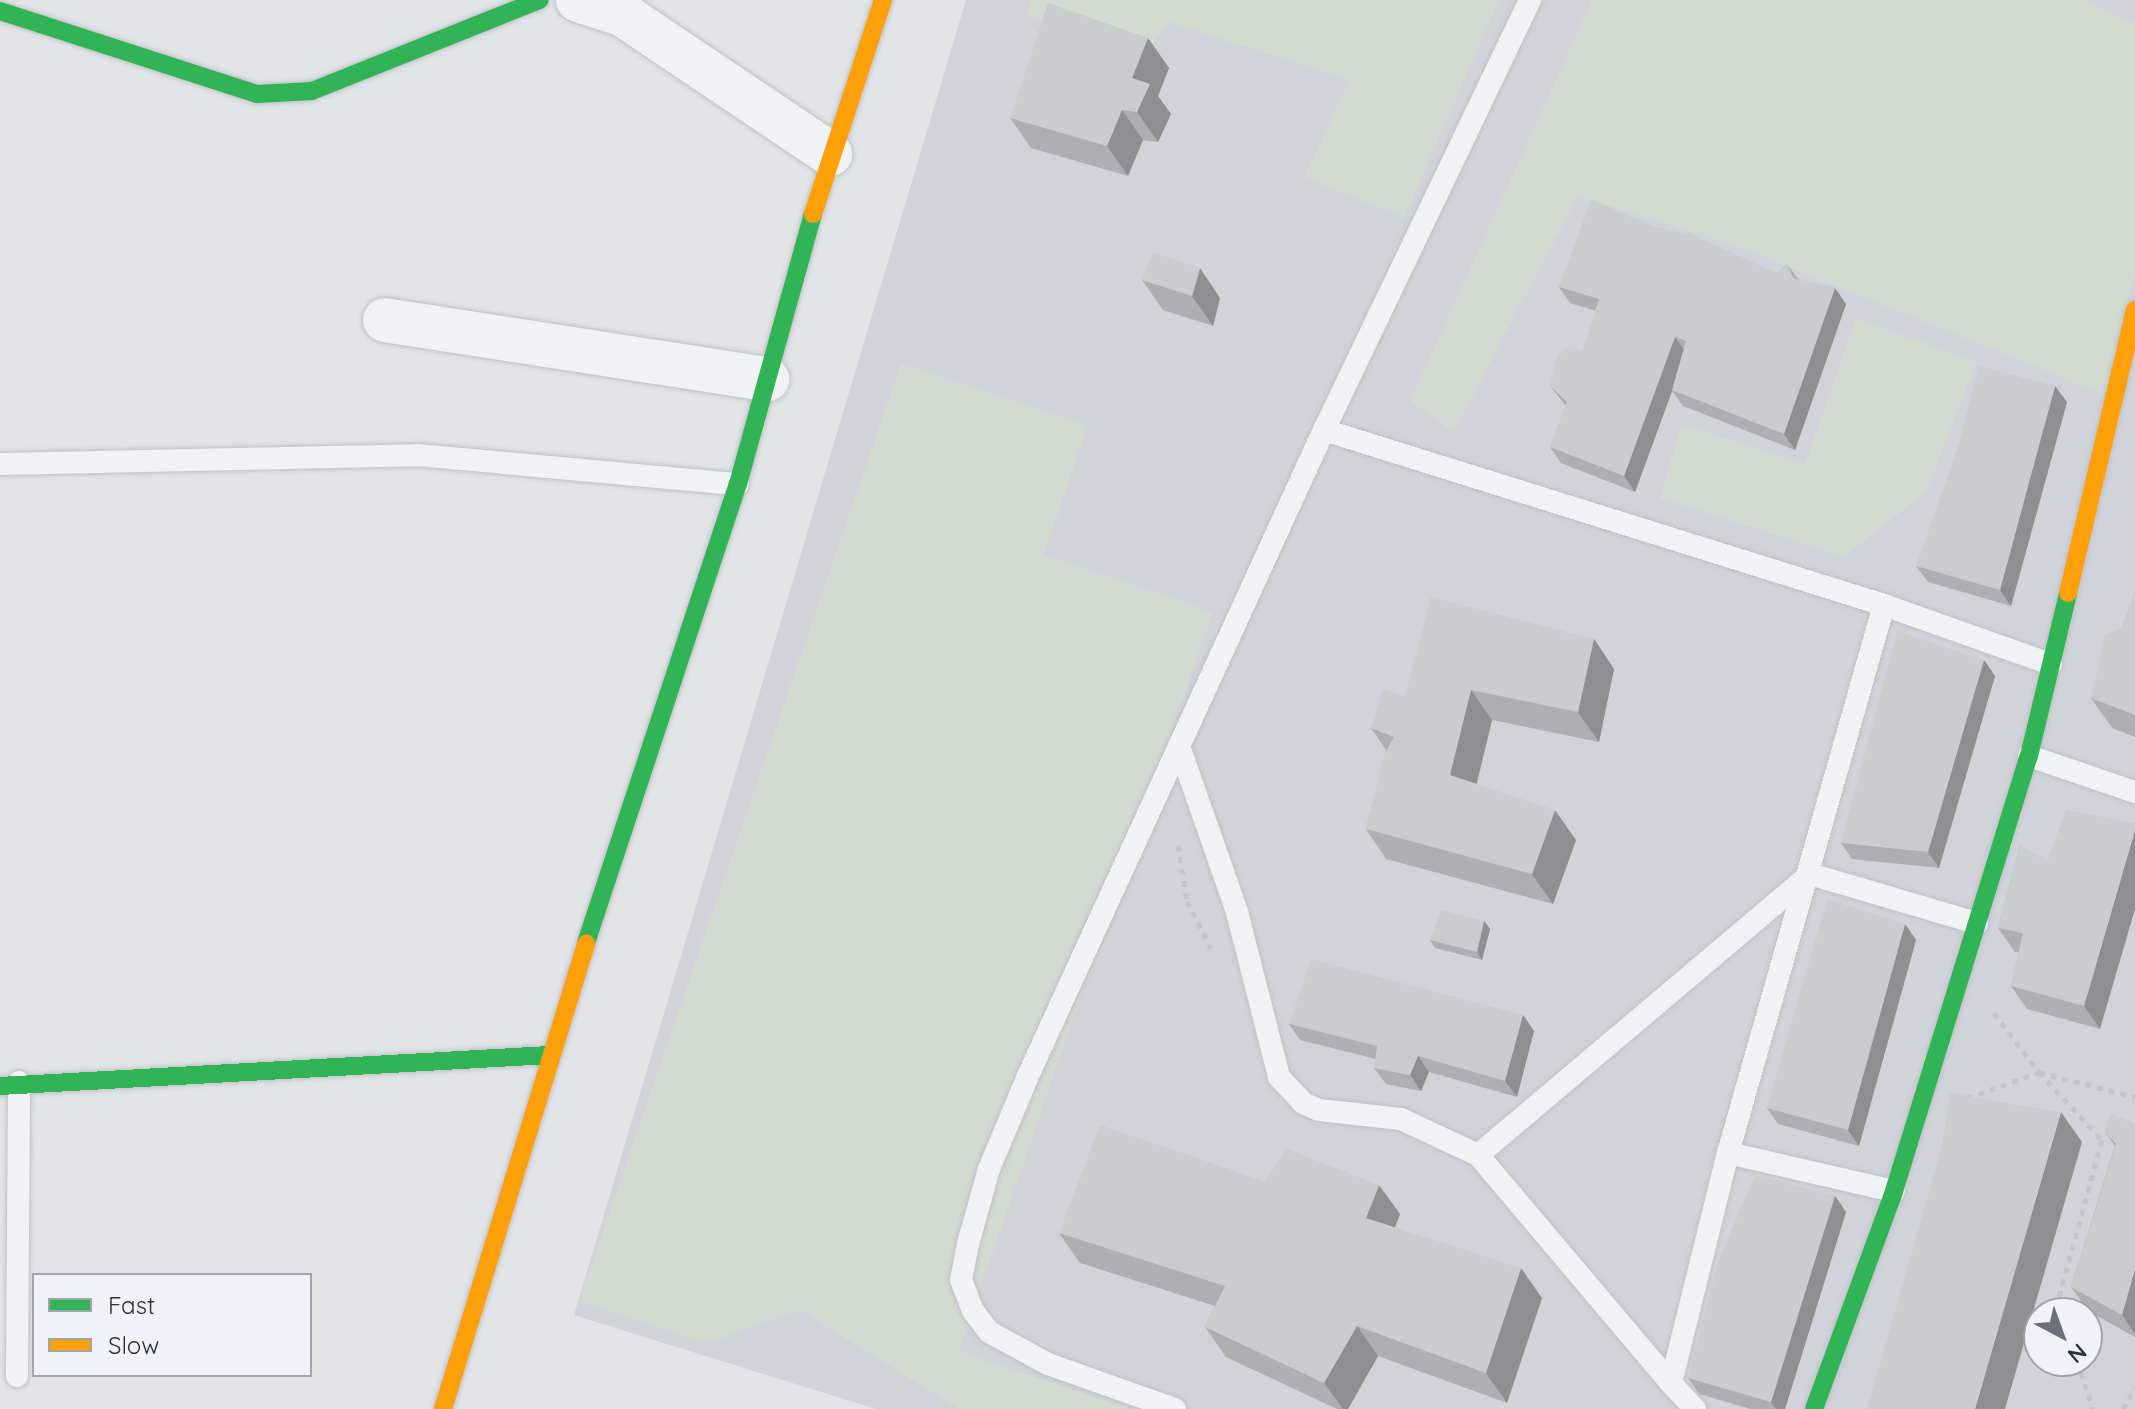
<!DOCTYPE html>
<style>
body{margin:0}
#map{position:relative;width:2135px;height:1409px;overflow:hidden;background:#e2e4e7;font-family:Quicksand,sans-serif}
div>[style]{position:absolute}
[style*='--x']{left:calc(var(--x)*1px);top:calc(var(--y)*1px);width:calc(var(--w)*1px);rotate:calc(var(--a)*1deg)}
.built>*{inset:0;background:#d0d3da}
.green>*{inset:0;background:#d2dad2}
.path>*{height:5px;margin-top:-2.5px;transform-origin:0;background:repeating-linear-gradient(90deg,#c3c5ca 0 6px,transparent 0 12px)}
.roads{filter:drop-shadow(0 0 2px #c0c2c5) drop-shadow(0 0 2px #c0c2c5)}
.lane>*{height:22px;margin:-11px;padding:0 11px;transform-origin:11px;border-radius:11px;background:#f1f2f3}
.street>*{height:44px;margin:-22px;padding:0 22px;transform-origin:22px;border-radius:22px;background:#f1f2f3}
.fast>*{height:18px;margin:-9px;padding:0 9px;transform-origin:9px;border-radius:9px;background:#30b455}
.slow>*{height:18px;margin:-9px;padding:0 9px;transform-origin:9px;border-radius:9px;background:#ff9f0a}
.wall>*{inset:0;background:#aeafb2}
.shaded-wall>*{inset:0;background:#8d8f91}
.building>*{inset:0;background:#cacccf}
span{translate:-50% -50%;white-space:nowrap;text-align:center;line-height:1.15;-webkit-text-stroke:8px #eff2f6;paint-order:stroke}
.legend{position:absolute;left:32px;top:1273px;width:280px;height:104px;box-sizing:border-box;background:#eff2f6;border:2px solid #a0a4ad;margin:0;padding:10px 14px;list-style:none;font-size:24px;color:#293040}
.legend li{display:flex;align-items:center;gap:16px;height:40px}
.legend b{width:40px;border:2px solid #a0a4ad}
.north{position:absolute;left:2023px;top:1297px;width:80px;height:80px;box-sizing:border-box;background:#eff2f6;border:2px solid #a0a4ad;border-radius:50%;rotate:139deg;font-size:22px;font-weight:700;line-height:32px;text-align:center;color:#293040}
.north::after{content:'';display:block;margin:auto;width:28px;height:36px;background:#6a6f7a;clip-path:polygon(50% 0,100% 100%,50% 72%,0 100%)}
</style>
<div id="map">
<div class="built">
<div style="clip-path:polygon(evenodd,966px 0,2135px 0,2135px 1409px,876px 1409px,574px 1315px,966px 0,2039px 1313px,2087px 1313px,2087px 1361px,2039px 1361px,2039px 1313px)"></div>
</div>
<div class="green">
<div style="clip-path:polygon(1030px 0,1499px 0,1404px 218px,1304px 177px,1349px 80px,1169px 22px,1149px 49px,1027px 16px)"></div>
<div style="clip-path:polygon(1592px 0,2083px 0,2135px 24px,2135px 269px,2107px 396px,1745px 249px,1578px 196px,1454px 432px,1410px 401px)"></div>
<div style="clip-path:polygon(1856px 318px,1977px 362px,1926px 492px,1844px 557px,1660px 498px,1681px 424px,1805px 464px)"></div>
<div style="clip-path:polygon(901px 363px,1088px 426px,1044px 554px,1213px 612px,959px 1351px,1129px 1409px,959px 1409px,800px 1310px,705px 1344px,579px 1301px)"></div>
</div>
<div class="path">
<div style="--x:1178;--y:845;--w:57;--a:80.9"></div>
<div style="--x:1187;--y:901;--w:53;--a:62.9"></div>
<div style="--x:1994;--y:1013;--w:74;--a:52.7"></div>
<div style="--x:2039;--y:1072;--w:99;--a:14.6"></div>
<div style="--x:1967;--y:1098;--w:77;--a:-19.9"></div>
<div style="--x:2039;--y:1072;--w:93;--a:47.2"></div>
<div style="--x:2102;--y:1140;--w:171;--a:105.3"></div>
<div style="--x:2057;--y:1305;--w:9;--a:69"></div>
<div style="--x:2077;--y:1361;--w:51;--a:71.6"></div>
<div style="--x:2123;--y:1409;--w:25;--a:-61"></div>
</div>
<div class="roads">
<div class="lane">
<div style="--x:1324;--y:430;--w:587;--a:17.35"></div>
<div style="--x:1884;--y:605;--w:177;--a:19.5"></div>
<div style="--x:0;--y:464;--w:417;--a:-1.2"></div>
<div style="--x:417;--y:455;--w:322;--a:5.2"></div>
<div style="--x:1179;--y:746;--w:176;--a:70.7"></div>
<div style="--x:1237;--y:912;--w:170;--a:75.7"></div>
<div style="--x:1279;--y:1077;--w:35;--a:47"></div>
<div style="--x:1303;--y:1103;--w:17;--a:24"></div>
<div style="--x:1319;--y:1110;--w:82;--a:6.3"></div>
<div style="--x:1401;--y:1119;--w:85;--a:25.1"></div>
<div style="--x:1478;--y:1155;--w:299;--a:49.8"></div>
<div style="--x:2029;--y:756;--w:112;--a:18.8"></div>
<div style="--x:1728;--y:1153;--w:170;--a:12.9"></div>
<div style="--x:1478;--y:1155;--w:435;--a:-40.2"></div>
<div style="--x:1810;--y:874;--w:174;--a:16.4"></div>
<div style="--x:17;--y:1376;--w:294;--a:-89.6"></div>
<div style="--x:1175;--y:1409;--w:135;--a:-160.5"></div>
<div style="--x:1048;--y:1364;--w:67;--a:-151.5"></div>
<div style="--x:989;--y:1332;--w:26;--a:-127"></div>
<div style="--x:973;--y:1311;--w:33;--a:-111"></div>
<div style="--x:961;--y:1280;--w:37;--a:-79"></div>
<div style="--x:968;--y:1244;--w:78;--a:-74.4"></div>
<div style="--x:989;--y:1169;--w:99;--a:-67.3"></div>
<div style="--x:1027;--y:1078;--w:713;--a:-65.38"></div>
<div style="--x:1324;--y:430;--w:477;--a:-64.4"></div>
<div style="--x:1695;--y:1409;--w:35;--a:-133"></div>
<div style="--x:1671;--y:1383;--w:237;--a:-76.1"></div>
<div style="--x:1728;--y:1153;--w:570;--a:-74.11"></div>
</div>
<div class="street">
<div style="--x:578;--y:0;--w:46;--a:17.7"></div>
<div style="--x:622;--y:14;--w:251;--a:33.9"></div>
<div style="--x:385;--y:320;--w:387;--a:8.8"></div>
</div>
<div class="fast">
<div style="--x:0;--y:11;--w:270;--a:17.9"></div>
<div style="--x:257;--y:94;--w:55;--a:-3.1"></div>
<div style="--x:312;--y:91;--w:245;--a:-21.8"></div>
<div style="--x:586;--y:943;--w:484;--a:-71.7"></div>
<div style="--x:738;--y:484;--w:280;--a:-74.5"></div>
<div style="--x:0;--y:1086;--w:550;--a:-3.23"></div>
<div style="--x:1814;--y:1409;--w:232;--a:-69.8"></div>
<div style="--x:1894;--y:1191;--w:455;--a:-72.8"></div>
<div style="--x:2029;--y:756;--w:168;--a:-76.5"></div>
</div>
<div class="slow">
<div style="--x:813;--y:214;--w:225;--a:-71.9"></div>
<div style="--x:2068;--y:593;--w:291;--a:-76.7"></div>
<div style="--x:443;--y:1409;--w:487;--a:-72.9"></div>
</div>
</div>
<div class="wall">
<div style="clip-path:polygon(1148px 38px,1169px 68px,1158px 96px,1171px 114px,1158px 142px,1143px 140px,1128px 176px,1031px 148px,1010px 118px)"></div>
<div style="clip-path:polygon(1659px 228px,1777px 273px,1787px 264px,1798px 279px,1846px 304px,1795px 450px,1683px 406px,1672px 391px,1635px 492px,1561px 463px,1550px 447px,1566px 406px,1550px 386px,1583px 351px,1596px 311px,1570px 303px,1559px 287px)"></div>
<div style="clip-path:polygon(1142px 280px,1220px 298px,1213px 326px,1163px 310px)"></div>
<div style="clip-path:polygon(2067px 402px,2011px 606px,1928px 582px,1916px 566px)"></div>
<div style="clip-path:polygon(2135px 591px,2135px 737px,2112px 728px,2091px 698px,2123px 626px)"></div>
<div style="clip-path:polygon(1594px 639px,1614px 669px,1599px 742px,1492px 720px,1477px 784px,1576px 840px,1553px 904px,1386px 859px,1366px 829px,1386px 750px,1371px 728px,1405px 696px)"></div>
<div style="clip-path:polygon(1984px 660px,1995px 676px,1939px 868px,1852px 859px,1841px 843px)"></div>
<div style="clip-path:polygon(2020px 844px,2100px 1029px,2027px 1009px,2011px 986px,2019px 952px,2015px 952px,1998px 928px)"></div>
<div style="clip-path:polygon(1484px 921px,1490px 929px,1482px 960px,1435px 948px,1430px 940px)"></div>
<div style="clip-path:polygon(1905px 924px,1916px 940px,1859px 1146px,1778px 1124px,1767px 1108px)"></div>
<div style="clip-path:polygon(1523px 1015px,1534px 1031px,1517px 1097px,1429px 1072px,1421px 1091px,1386px 1084px,1374px 1068px,1376px 1059px,1300px 1040px,1289px 1024px)"></div>
<div style="clip-path:polygon(2135px 1123px,2135px 1337px,2088px 1311px,2071px 1287px,2115px 1146px,2105px 1132px)"></div>
<div style="clip-path:polygon(1264px 1181px,1400px 1214px,1395px 1227px,1542px 1298px,1507px 1403px,1378px 1356px,1348px 1409px,1337px 1409px,1226px 1357px,1205px 1327px,1215px 1306px,1080px 1263px,1059px 1233px)"></div>
<div style="clip-path:polygon(1835px 1196px,1846px 1212px,1785px 1409px,1751px 1409px,1699px 1394px,1688px 1378px)"></div>
</div>
<div class="shaded-wall">
<div style="clip-path:polygon(1148px 38px,1169px 68px,1158px 96px,1171px 114px,1158px 142px,1137px 112px,1132px 78px)"></div>
<div style="clip-path:polygon(1122px 110px,1143px 140px,1128px 176px,1107px 146px)"></div>
<div style="clip-path:polygon(1200px 268px,1220px 298px,1213px 326px,1192px 296px)"></div>
<div style="clip-path:polygon(1835px 288px,1846px 304px,1795px 450px,1784px 434px)"></div>
<div style="clip-path:polygon(1675px 337px,1686px 353px,1635px 492px,1624px 476px)"></div>
<div style="clip-path:polygon(2055px 386px,2067px 402px,2011px 606px,2000px 590px)"></div>
<div style="clip-path:polygon(1594px 639px,1614px 669px,1599px 742px,1578px 712px)"></div>
<div style="clip-path:polygon(1984px 660px,1995px 676px,1939px 868px,1928px 852px)"></div>
<div style="clip-path:polygon(1471px 690px,1492px 720px,1471px 805px,1450px 775px)"></div>
<div style="clip-path:polygon(1555px 810px,1576px 840px,1553px 904px,1532px 874px)"></div>
<div style="clip-path:polygon(2135px 830px,2135px 909px,2100px 1029px,2084px 1006px)"></div>
<div style="clip-path:polygon(1484px 921px,1490px 929px,1482px 960px,1477px 952px)"></div>
<div style="clip-path:polygon(1905px 924px,1916px 940px,1859px 1146px,1848px 1130px)"></div>
<div style="clip-path:polygon(1523px 1015px,1534px 1031px,1517px 1097px,1505px 1081px)"></div>
<div style="clip-path:polygon(1418px 1056px,1429px 1072px,1421px 1091px,1410px 1075px)"></div>
<div style="clip-path:polygon(2061px 1112px,2082px 1142px,2005px 1409px,1975px 1409px)"></div>
<div style="clip-path:polygon(1379px 1185px,1400px 1214px,1387px 1248px,1366px 1218px)"></div>
<div style="clip-path:polygon(1835px 1196px,1846px 1212px,1785px 1409px,1776px 1409px,1771px 1402px)"></div>
<div style="clip-path:polygon(1521px 1268px,1542px 1298px,1507px 1403px,1486px 1373px)"></div>
<div style="clip-path:polygon(2135px 1269px,2135px 1334px,2122px 1315px)"></div>
<div style="clip-path:polygon(1357px 1326px,1378px 1356px,1348px 1409px,1343px 1409px,1324px 1383px)"></div>
</div>
<div class="building">
<div style="clip-path:polygon(1048px 3px,1148px 38px,1132px 78px,1150px 84px,1137px 112px,1122px 110px,1107px 146px,1010px 118px)"></div>
<div style="clip-path:polygon(1591px 200px,1659px 228px,1690px 234px,1777px 273px,1787px 264px,1793px 278px,1835px 288px,1784px 434px,1672px 390px,1686px 341px,1675px 337px,1624px 476px,1550px 447px,1567px 402px,1550px 386px,1557px 357px,1566px 347px,1583px 351px,1599px 299px,1559px 287px)"></div>
<div style="clip-path:polygon(1153px 252px,1200px 268px,1192px 296px,1142px 280px)"></div>
<div style="clip-path:polygon(1979px 366px,2055px 386px,2000px 590px,1916px 566px,1959px 444px)"></div>
<div style="clip-path:polygon(2135px 591px,2135px 715px,2091px 698px,2105px 636px,2123px 626px)"></div>
<div style="clip-path:polygon(1431px 597px,1594px 639px,1578px 712px,1471px 690px,1450px 775px,1555px 810px,1532px 874px,1366px 829px,1384px 755px,1394px 737px,1371px 728px,1383px 689px,1405px 696px)"></div>
<div style="clip-path:polygon(1897px 631px,1984px 660px,1928px 852px,1841px 843px)"></div>
<div style="clip-path:polygon(2066px 810px,2135px 823px,2135px 830px,2084px 1006px,2011px 986px,2023px 933px,1998px 928px,2020px 844px,2047px 861px)"></div>
<div style="clip-path:polygon(1827px 899px,1905px 924px,1848px 1130px,1767px 1108px)"></div>
<div style="clip-path:polygon(1441px 910px,1484px 921px,1477px 952px,1430px 940px)"></div>
<div style="clip-path:polygon(1311px 959px,1523px 1015px,1505px 1081px,1418px 1056px,1410px 1075px,1374px 1068px,1377px 1046px,1289px 1024px)"></div>
<div style="clip-path:polygon(1950px 1093px,2061px 1112px,1975px 1409px,1867px 1409px,1942px 1146px)"></div>
<div style="clip-path:polygon(2110px 1114px,2135px 1123px,2135px 1269px,2122px 1315px,2071px 1287px,2116px 1144px,2105px 1132px)"></div>
<div style="clip-path:polygon(1100px 1125px,1264px 1181px,1287px 1149px,1379px 1185px,1366px 1218px,1521px 1268px,1486px 1373px,1357px 1326px,1324px 1383px,1205px 1327px,1225px 1286px,1059px 1233px)"></div>
<div style="clip-path:polygon(1755px 1175px,1835px 1196px,1771px 1402px,1688px 1378px,1719px 1259px)"></div>
</div>
<ul class="legend">
<li><b style="height:10px;background:#30b455"></b>Fast</li>
<li><b style="height:10px;background:#ff9f0a"></b>Slow</li>
</ul>
<div class="north">N</div>
</div>
